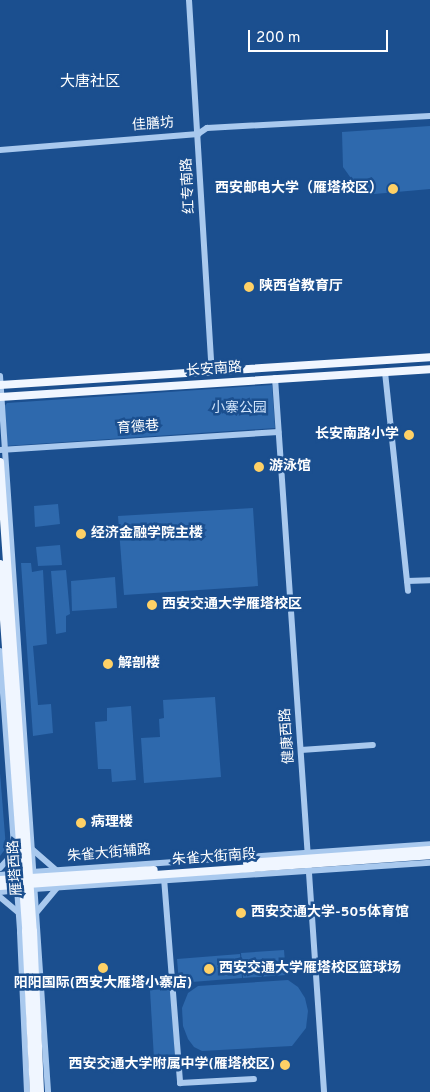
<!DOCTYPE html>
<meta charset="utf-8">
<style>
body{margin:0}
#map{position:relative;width:430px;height:1092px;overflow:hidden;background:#1b4f8f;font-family:Overpass,"Noto Sans SC",sans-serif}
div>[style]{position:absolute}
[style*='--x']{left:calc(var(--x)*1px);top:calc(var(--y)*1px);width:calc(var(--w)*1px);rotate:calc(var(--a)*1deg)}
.green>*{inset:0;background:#2e69ad}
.minor>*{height:6px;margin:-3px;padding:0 3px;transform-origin:3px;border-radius:3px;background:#a9c9ee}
.major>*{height:8px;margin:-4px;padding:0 4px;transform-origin:4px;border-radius:4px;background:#f0f6ff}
.dots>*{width:14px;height:14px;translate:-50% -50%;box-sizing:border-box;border:2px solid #1b4f8f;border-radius:50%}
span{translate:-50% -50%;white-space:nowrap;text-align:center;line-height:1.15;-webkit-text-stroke:5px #1b4f8f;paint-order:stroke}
.street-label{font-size:14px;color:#fff}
.poi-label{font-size:14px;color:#fff;font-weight:700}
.right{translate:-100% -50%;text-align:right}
.left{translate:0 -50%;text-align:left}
.park-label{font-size:14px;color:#cfe3fa}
.neighbourhood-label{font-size:15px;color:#fff}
.scale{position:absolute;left:248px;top:30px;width:140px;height:22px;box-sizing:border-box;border:2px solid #fff;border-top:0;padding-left:6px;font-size:15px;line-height:18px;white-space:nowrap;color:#fff;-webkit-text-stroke:4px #1b4f8f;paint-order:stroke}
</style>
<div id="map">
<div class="green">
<div style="clip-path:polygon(430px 126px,430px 189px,363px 195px,343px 167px,342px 132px)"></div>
<div style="clip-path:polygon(272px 385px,275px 428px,5px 446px,3px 408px,7px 403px)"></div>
<div style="clip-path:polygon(58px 504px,60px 524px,35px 527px,34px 506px)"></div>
<div style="clip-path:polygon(253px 508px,258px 586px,124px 595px,118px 516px)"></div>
<div style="clip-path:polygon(60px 545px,62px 565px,38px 566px,36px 547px)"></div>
<div style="clip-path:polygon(21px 563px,31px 563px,32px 572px,43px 570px,47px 644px,33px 646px,38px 705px,51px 704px,53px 733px,33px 736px)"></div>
<div style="clip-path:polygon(66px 570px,70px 614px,66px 616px,66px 632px,56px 634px,51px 571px)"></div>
<div style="clip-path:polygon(115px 577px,117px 608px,72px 611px,71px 581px)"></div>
<div style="clip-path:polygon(215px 697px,221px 777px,144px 783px,141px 738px,160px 737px,159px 719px,164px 718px,163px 700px)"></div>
<div style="clip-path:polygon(131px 706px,136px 780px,112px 782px,111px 769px,98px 769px,95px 722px,107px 721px,107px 708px)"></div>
<div style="clip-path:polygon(0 773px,6px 848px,0 856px)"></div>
<div style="clip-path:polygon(284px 950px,286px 975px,243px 978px,241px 953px)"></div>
<div style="clip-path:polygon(240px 954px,242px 978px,179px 983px,177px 959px)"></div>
<div style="clip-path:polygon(288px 980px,298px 987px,305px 998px,308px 1011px,306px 1028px,292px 1046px,202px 1051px,194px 1047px,188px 1039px,183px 1026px,182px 1008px,188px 993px,198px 986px)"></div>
<div style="clip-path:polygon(171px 989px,175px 1058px,154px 1059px,150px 990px)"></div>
</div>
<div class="minor">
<div style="--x:189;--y:0;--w:372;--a:86.5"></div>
<div style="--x:0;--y:150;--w:199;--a:-4.6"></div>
<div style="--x:198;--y:134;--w:11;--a:-34"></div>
<div style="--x:207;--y:128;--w:223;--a:-3.1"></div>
<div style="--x:385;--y:372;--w:220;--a:84"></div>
<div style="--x:0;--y:376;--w:718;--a:86.16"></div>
<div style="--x:275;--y:378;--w:716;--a:86.07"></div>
<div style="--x:0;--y:450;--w:279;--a:-3.7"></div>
<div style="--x:407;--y:581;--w:23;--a:-2"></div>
<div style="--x:0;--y:651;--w:282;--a:85.9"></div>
<div style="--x:20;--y:932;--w:160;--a:87.5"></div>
<div style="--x:301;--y:750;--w:72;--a:-4"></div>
<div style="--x:33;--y:850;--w:32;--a:41"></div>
<div style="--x:0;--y:868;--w:24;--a:-48"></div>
<div style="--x:32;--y:872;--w:399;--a:-4"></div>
<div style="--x:0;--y:875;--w:20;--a:-6"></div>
<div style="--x:164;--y:878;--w:206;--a:85.5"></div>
<div style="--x:180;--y:1083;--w:74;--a:-3.1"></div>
<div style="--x:34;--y:889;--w:397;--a:-3.8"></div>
<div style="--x:0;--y:892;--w:19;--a:-6"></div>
<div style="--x:0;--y:897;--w:26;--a:40"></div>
<div style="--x:36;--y:913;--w:35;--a:-50"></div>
</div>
<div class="major">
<div style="--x:0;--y:385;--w:431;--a:-3.7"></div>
<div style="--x:0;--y:397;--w:431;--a:-3.7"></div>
<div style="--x:0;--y:462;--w:470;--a:86"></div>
<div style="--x:33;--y:931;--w:161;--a:87.5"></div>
<div style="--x:0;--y:564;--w:368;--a:85.9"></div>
<div style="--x:26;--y:931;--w:161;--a:87.2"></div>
<div style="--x:247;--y:863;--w:183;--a:-4.1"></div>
<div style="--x:0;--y:880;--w:154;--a:-3.7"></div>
<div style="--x:0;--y:886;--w:431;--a:-4.1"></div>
</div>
<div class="dots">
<div style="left:393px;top:189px;background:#ffd166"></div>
<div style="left:249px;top:287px;background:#ffd166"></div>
<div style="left:409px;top:435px;background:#ffd166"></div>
<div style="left:259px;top:467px;background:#ffd166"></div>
<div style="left:81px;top:534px;background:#ffd166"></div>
<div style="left:152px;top:605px;background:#ffd166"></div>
<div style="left:108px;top:664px;background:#ffd166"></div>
<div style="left:81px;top:823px;background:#ffd166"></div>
<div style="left:241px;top:913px;background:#ffd166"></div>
<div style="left:103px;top:968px;background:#ffd166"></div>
<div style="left:209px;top:969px;background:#ffd166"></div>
<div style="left:285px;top:1065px;background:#ffd166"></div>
</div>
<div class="street-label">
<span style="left:153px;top:125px;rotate:-4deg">佳膳坊</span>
<span style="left:189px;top:186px;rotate:-93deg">红专南路</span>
<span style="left:214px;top:370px;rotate:-4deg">长安南路</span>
<span style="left:138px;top:428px;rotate:-4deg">育德巷</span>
<span style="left:288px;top:736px;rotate:-94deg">健康西路</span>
<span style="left:109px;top:854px;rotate:-5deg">朱雀大街辅路</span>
<span style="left:214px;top:858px;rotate:-4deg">朱雀大街南段</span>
<span style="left:16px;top:868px;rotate:-94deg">雁塔西路</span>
</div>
<div class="poi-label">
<span class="right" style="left:383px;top:189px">西安邮电大学（雁塔校区）</span>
<span class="left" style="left:259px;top:287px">陕西省教育厅</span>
<span class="right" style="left:399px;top:435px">长安南路小学</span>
<span class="left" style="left:269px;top:467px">游泳馆</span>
<span class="left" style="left:91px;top:534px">经济金融学院主楼</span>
<span class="left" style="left:162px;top:605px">西安交通大学雁塔校区</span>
<span class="left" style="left:118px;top:664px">解剖楼</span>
<span class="left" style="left:91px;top:823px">病理楼</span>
<span class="left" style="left:251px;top:913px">西安交通大学-505体育馆</span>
<span class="left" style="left:219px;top:969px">西安交通大学雁塔校区篮球场</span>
<span style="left:103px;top:984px">阳阳国际(西安大雁塔小寨店)</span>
<span class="right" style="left:275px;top:1065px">西安交通大学附属中学(雁塔校区)</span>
</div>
<div class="park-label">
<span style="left:239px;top:409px">小寨公园</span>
</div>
<div class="neighbourhood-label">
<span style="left:90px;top:83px">大唐社区</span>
</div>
<div class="scale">200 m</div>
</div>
